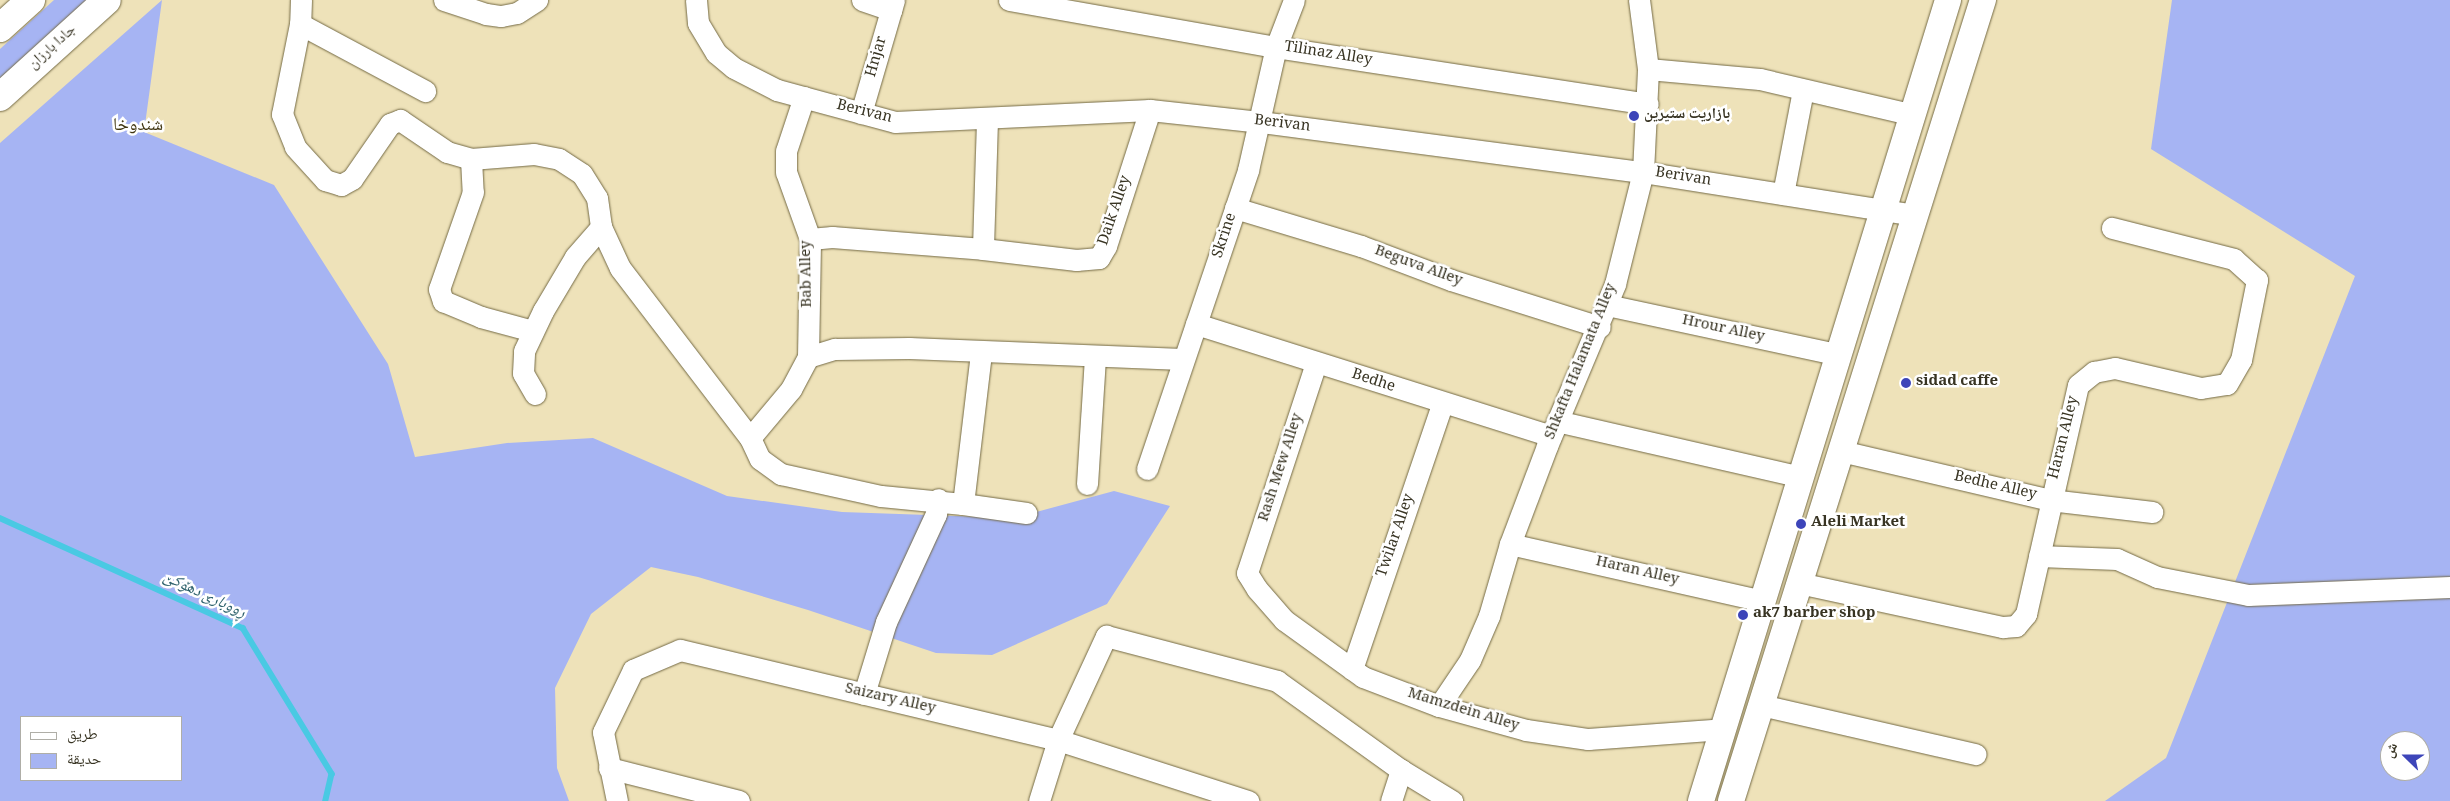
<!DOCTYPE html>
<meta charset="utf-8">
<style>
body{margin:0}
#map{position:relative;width:2450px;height:801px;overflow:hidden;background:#eee2b9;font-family:Georgia,"Noto Naskh Arabic",serif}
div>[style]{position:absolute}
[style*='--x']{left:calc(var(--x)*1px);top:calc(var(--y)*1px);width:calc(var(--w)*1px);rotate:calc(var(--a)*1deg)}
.green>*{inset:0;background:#a6b4f3}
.stream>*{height:5.5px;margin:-2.75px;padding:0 2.75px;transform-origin:2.75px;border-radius:2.75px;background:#49c9e3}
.roads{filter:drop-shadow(0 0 1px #746a45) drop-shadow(0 0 1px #746a45)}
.minor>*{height:21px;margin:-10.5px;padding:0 10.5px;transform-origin:10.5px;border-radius:10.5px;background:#fff}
.tertiary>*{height:26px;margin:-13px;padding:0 13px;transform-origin:13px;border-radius:13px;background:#fff}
.motorway>*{height:28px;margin:-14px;padding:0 14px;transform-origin:14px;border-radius:14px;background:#fff}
.dots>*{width:14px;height:14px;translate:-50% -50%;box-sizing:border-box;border:2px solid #fff;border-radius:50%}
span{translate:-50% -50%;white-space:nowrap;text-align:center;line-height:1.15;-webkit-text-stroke:5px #fff;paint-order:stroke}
.street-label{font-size:15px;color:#383423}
.poi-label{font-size:15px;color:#383423;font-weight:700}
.left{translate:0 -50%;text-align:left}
.water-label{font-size:16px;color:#2b5f6a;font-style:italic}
.quarter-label{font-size:18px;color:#403611}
.legend{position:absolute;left:20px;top:716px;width:162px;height:65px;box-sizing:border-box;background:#fff;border:1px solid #afaea7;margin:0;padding:6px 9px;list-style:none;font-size:15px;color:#383423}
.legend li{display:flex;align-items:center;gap:10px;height:25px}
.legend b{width:25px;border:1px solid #afaea7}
.north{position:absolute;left:2380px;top:731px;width:50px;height:50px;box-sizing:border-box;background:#fff;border:1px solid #afaea7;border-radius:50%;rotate:292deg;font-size:14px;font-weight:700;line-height:20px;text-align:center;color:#383423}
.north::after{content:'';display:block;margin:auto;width:18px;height:22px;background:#3d45b9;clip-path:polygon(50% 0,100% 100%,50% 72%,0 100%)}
</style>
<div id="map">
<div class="green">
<div style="clip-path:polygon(54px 0,90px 0,0 81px,0 49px)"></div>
<div style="clip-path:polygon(evenodd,162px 0,144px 132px,274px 185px,388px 364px,415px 457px,507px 443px,593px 438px,727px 496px,842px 512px,1014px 518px,1114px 491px,1170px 506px,1107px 604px,992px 655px,936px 653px,808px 610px,698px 577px,651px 567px,591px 614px,555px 688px,557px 768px,569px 801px,0 801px,0 143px,162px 0,21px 717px,181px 717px,181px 780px,21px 780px,21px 717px)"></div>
<div style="clip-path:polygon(evenodd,2172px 0,2450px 0,2450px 801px,2105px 801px,2166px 758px,2355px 276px,2151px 149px,2172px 0,2390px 741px,2420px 741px,2420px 771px,2390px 771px,2390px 741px)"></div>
</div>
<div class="stream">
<div style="--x:0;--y:518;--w:267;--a:24.4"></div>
<div style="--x:243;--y:628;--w:171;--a:58.6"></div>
<div style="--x:332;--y:774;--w:28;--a:103"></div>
</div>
<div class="roads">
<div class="minor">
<div style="--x:301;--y:0;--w:24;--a:92"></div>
<div style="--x:300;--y:24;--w:92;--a:101.3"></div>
<div style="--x:282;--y:114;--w:35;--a:68"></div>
<div style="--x:295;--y:147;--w:45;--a:47.7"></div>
<div style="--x:325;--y:180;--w:17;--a:17"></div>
<div style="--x:341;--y:185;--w:13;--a:-29"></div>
<div style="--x:352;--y:179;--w:67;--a:-55.4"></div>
<div style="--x:390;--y:124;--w:11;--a:-22"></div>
<div style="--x:400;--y:120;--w:57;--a:34.2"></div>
<div style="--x:447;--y:152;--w:25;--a:16"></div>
<div style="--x:471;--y:159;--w:63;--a:-4.5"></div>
<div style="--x:534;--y:154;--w:25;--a:11"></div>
<div style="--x:559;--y:159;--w:27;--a:33"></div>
<div style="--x:582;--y:174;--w:28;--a:58"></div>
<div style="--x:597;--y:198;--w:29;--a:82"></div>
<div style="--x:601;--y:227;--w:45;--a:65.1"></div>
<div style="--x:620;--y:268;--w:214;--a:52.6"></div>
<div style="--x:750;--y:438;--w:23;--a:65"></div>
<div style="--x:760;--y:459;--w:26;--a:36"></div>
<div style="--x:781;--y:474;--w:102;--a:12.4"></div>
<div style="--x:881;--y:496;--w:82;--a:5.6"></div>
<div style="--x:963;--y:504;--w:153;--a:-83.2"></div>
<div style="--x:444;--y:0;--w:44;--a:18.4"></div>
<div style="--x:486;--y:14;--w:15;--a:8"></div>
<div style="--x:501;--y:16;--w:16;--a:-11"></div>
<div style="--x:517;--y:13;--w:24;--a:-33"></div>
<div style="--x:696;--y:0;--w:23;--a:85"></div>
<div style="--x:698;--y:23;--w:35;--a:59"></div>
<div style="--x:716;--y:53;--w:23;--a:40"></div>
<div style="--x:734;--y:68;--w:48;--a:27.1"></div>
<div style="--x:777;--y:90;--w:122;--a:15.2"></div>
<div style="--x:895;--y:122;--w:255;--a:-2.7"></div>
<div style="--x:1150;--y:110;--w:112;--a:6.2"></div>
<div style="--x:1261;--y:122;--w:385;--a:7.5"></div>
<div style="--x:1643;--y:172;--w:275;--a:9"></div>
<div style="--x:862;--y:0;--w:31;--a:19"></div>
<div style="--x:1009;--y:0;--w:271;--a:10"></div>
<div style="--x:1276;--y:47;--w:376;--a:8.7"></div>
<div style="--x:300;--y:24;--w:142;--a:28.2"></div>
<div style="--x:1648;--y:69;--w:112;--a:5.1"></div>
<div style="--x:1760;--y:79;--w:158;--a:13.2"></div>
<div style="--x:861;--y:113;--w:118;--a:-73.7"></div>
<div style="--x:987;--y:120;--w:129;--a:91.8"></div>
<div style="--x:983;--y:249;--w:94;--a:6.7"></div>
<div style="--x:1076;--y:260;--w:23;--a:-5"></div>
<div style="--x:1099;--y:258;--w:14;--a:-60"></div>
<div style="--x:1106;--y:246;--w:143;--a:-72.1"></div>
<div style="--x:471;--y:159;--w:33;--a:87"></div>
<div style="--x:473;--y:192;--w:103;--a:109.3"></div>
<div style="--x:439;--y:289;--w:13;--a:72"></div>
<div style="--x:443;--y:301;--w:41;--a:22.8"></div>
<div style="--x:481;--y:317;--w:54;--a:15.1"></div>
<div style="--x:1783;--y:194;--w:106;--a:-79.1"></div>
<div style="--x:1235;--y:208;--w:132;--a:16.8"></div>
<div style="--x:1361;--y:246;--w:96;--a:20.7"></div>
<div style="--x:1451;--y:280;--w:156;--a:17.5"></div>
<div style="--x:810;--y:239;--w:22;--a:-5"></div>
<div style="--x:832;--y:237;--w:151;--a:4.5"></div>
<div style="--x:1607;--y:305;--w:238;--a:12.1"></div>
<div style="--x:1196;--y:324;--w:372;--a:17.5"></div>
<div style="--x:808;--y:357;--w:28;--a:-17"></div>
<div style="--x:835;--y:349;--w:74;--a:-0.8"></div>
<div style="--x:909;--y:348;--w:273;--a:2.3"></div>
<div style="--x:1316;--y:363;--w:221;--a:108.2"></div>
<div style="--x:1247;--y:573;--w:19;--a:58"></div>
<div style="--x:1257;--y:589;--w:41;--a:48.9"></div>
<div style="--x:1284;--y:620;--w:97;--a:35.8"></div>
<div style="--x:1363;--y:677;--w:81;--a:20.9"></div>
<div style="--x:1439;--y:706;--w:90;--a:15.4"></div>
<div style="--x:1526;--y:730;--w:63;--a:8.3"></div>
<div style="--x:1588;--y:739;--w:135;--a:-4.2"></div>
<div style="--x:535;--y:394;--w:24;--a:-120"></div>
<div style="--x:523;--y:373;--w:22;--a:-87"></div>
<div style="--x:524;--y:351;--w:44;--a:-64.6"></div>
<div style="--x:543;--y:311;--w:63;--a:-59.3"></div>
<div style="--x:575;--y:257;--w:40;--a:-49"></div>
<div style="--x:1557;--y:421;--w:251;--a:12.9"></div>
<div style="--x:750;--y:438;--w:64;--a:-50.1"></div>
<div style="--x:791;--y:389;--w:36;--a:-62"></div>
<div style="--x:808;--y:357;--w:118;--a:-89"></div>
<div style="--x:810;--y:239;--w:71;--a:-109.7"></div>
<div style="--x:786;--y:172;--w:21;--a:-90"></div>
<div style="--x:786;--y:151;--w:57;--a:-71.6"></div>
<div style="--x:1841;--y:451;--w:215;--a:13.2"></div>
<div style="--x:2050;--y:500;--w:103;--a:6.7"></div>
<div style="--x:1147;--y:469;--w:316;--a:-71.3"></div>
<div style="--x:1248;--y:170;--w:126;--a:-77.2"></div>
<div style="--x:1276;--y:47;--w:50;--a:-69"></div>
<div style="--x:1087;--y:484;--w:127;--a:-86.4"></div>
<div style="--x:963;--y:504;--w:64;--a:8.1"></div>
<div style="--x:1510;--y:544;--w:259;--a:12.7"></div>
<div style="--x:2039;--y:556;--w:78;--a:2.2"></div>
<div style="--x:2117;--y:559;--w:44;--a:24.2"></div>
<div style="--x:2157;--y:577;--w:93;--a:11.2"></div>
<div style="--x:2248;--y:595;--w:202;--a:-2.3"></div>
<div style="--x:1799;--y:583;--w:209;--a:12.2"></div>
<div style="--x:2003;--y:627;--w:13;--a:-4"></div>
<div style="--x:2016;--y:626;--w:16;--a:-50"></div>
<div style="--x:2026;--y:614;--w:235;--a:-77.2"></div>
<div style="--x:2078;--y:385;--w:21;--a:-39"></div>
<div style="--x:2094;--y:372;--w:21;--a:-11"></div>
<div style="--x:2115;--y:368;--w:88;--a:13.1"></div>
<div style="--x:2201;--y:388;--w:26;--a:-9"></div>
<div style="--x:2227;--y:384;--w:28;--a:-60"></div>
<div style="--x:2241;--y:360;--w:82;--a:-78.7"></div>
<div style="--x:2257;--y:280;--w:31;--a:-138"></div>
<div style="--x:2234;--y:259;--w:126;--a:-165.7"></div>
<div style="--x:1352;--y:669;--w:280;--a:-71.2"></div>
<div style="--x:864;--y:694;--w:75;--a:-73"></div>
<div style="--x:886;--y:622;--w:119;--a:-65.2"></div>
<div style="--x:936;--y:514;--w:15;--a:-82"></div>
<div style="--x:1761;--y:705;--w:220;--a:12.9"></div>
<div style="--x:1439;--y:706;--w:55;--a:-56"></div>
<div style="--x:1470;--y:660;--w:48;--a:-66.6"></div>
<div style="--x:1489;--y:616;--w:75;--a:-73.7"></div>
<div style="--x:1510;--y:544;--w:105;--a:-69.3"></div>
<div style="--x:1547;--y:446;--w:176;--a:-67.2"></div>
<div style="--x:1615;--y:284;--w:115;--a:-76"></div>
<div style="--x:1643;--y:172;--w:103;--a:-87.2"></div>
<div style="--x:1648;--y:69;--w:70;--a:-97.4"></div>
<div style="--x:609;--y:768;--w:134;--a:14.2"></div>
<div style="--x:617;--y:801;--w:70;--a:-101.5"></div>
<div style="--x:603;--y:732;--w:69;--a:-64.2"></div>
<div style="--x:633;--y:670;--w:51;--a:-23.1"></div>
<div style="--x:680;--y:650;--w:389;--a:13.4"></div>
<div style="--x:1058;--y:740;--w:200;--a:17.8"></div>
<div style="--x:1039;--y:801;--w:64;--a:-72.7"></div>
<div style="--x:1058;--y:740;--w:115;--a:-65.2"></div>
<div style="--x:1106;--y:636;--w:177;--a:14.7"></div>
<div style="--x:1277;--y:681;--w:153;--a:35.7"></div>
<div style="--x:1401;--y:770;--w:60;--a:31.3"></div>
<div style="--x:1391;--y:801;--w:33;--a:-72"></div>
</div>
<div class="tertiary">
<div style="--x:1701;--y:801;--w:838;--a:-72.86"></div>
<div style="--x:1731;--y:801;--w:840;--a:-72.54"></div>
</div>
<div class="motorway">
<div style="--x:0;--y:28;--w:42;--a:-42.1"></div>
<div style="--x:0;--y:97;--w:144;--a:-42.2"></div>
</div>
</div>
<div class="dots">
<div style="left:1634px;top:116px;background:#3d45b9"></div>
<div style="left:1906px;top:383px;background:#3d45b9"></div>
<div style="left:1801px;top:524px;background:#3d45b9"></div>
<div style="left:1743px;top:615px;background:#3d45b9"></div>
</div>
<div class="street-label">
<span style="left:53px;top:48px;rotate:-42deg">جادا بارزان</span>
<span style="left:1328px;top:55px;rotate:9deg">Tilinaz Alley</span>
<span style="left:878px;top:57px;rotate:-74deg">Hnjar</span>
<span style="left:864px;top:113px;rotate:14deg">Berivan</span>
<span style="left:1282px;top:125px;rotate:7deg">Berivan</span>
<span style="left:1683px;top:178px;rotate:9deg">Berivan</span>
<span style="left:1116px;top:211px;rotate:-71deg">Daik Alley</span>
<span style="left:1226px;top:236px;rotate:-72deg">Skrine</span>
<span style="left:1418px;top:267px;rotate:20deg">Beguva Alley</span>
<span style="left:808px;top:274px;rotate:-91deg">Bab Alley</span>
<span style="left:1723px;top:330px;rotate:12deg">Hrour Alley</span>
<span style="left:1582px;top:362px;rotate:-68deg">Shkafta Halamata Alley</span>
<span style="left:1373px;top:382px;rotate:18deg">Bedhe</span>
<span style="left:2065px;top:438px;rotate:-76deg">Haran Alley</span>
<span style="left:1282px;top:468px;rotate:-72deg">Rash Mew Alley</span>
<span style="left:1995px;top:487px;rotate:13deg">Bedhe Alley</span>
<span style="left:1397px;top:536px;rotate:-71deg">Twilar Alley</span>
<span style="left:1637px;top:572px;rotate:13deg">Haran Alley</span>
<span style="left:890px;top:700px;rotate:13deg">Saizary Alley</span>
<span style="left:1463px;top:711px;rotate:17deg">Mamzdein Alley</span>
</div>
<div class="poi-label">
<span class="left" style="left:1644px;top:116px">بازاريت ستيرين</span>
<span class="left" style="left:1916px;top:383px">sidad caffe</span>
<span class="left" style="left:1811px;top:524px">Aleli Market</span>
<span class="left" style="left:1753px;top:615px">ak7 barber shop</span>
</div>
<div class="water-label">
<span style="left:204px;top:596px;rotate:25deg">ڕووبارێ دهۆكێ</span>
</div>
<div class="quarter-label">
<span style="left:138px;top:126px">شندوخا</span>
</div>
<ul class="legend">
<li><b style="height:6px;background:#fff"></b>طريق</li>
<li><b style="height:14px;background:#a6b4f3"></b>حديقة</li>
</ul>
<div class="north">ش</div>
</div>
